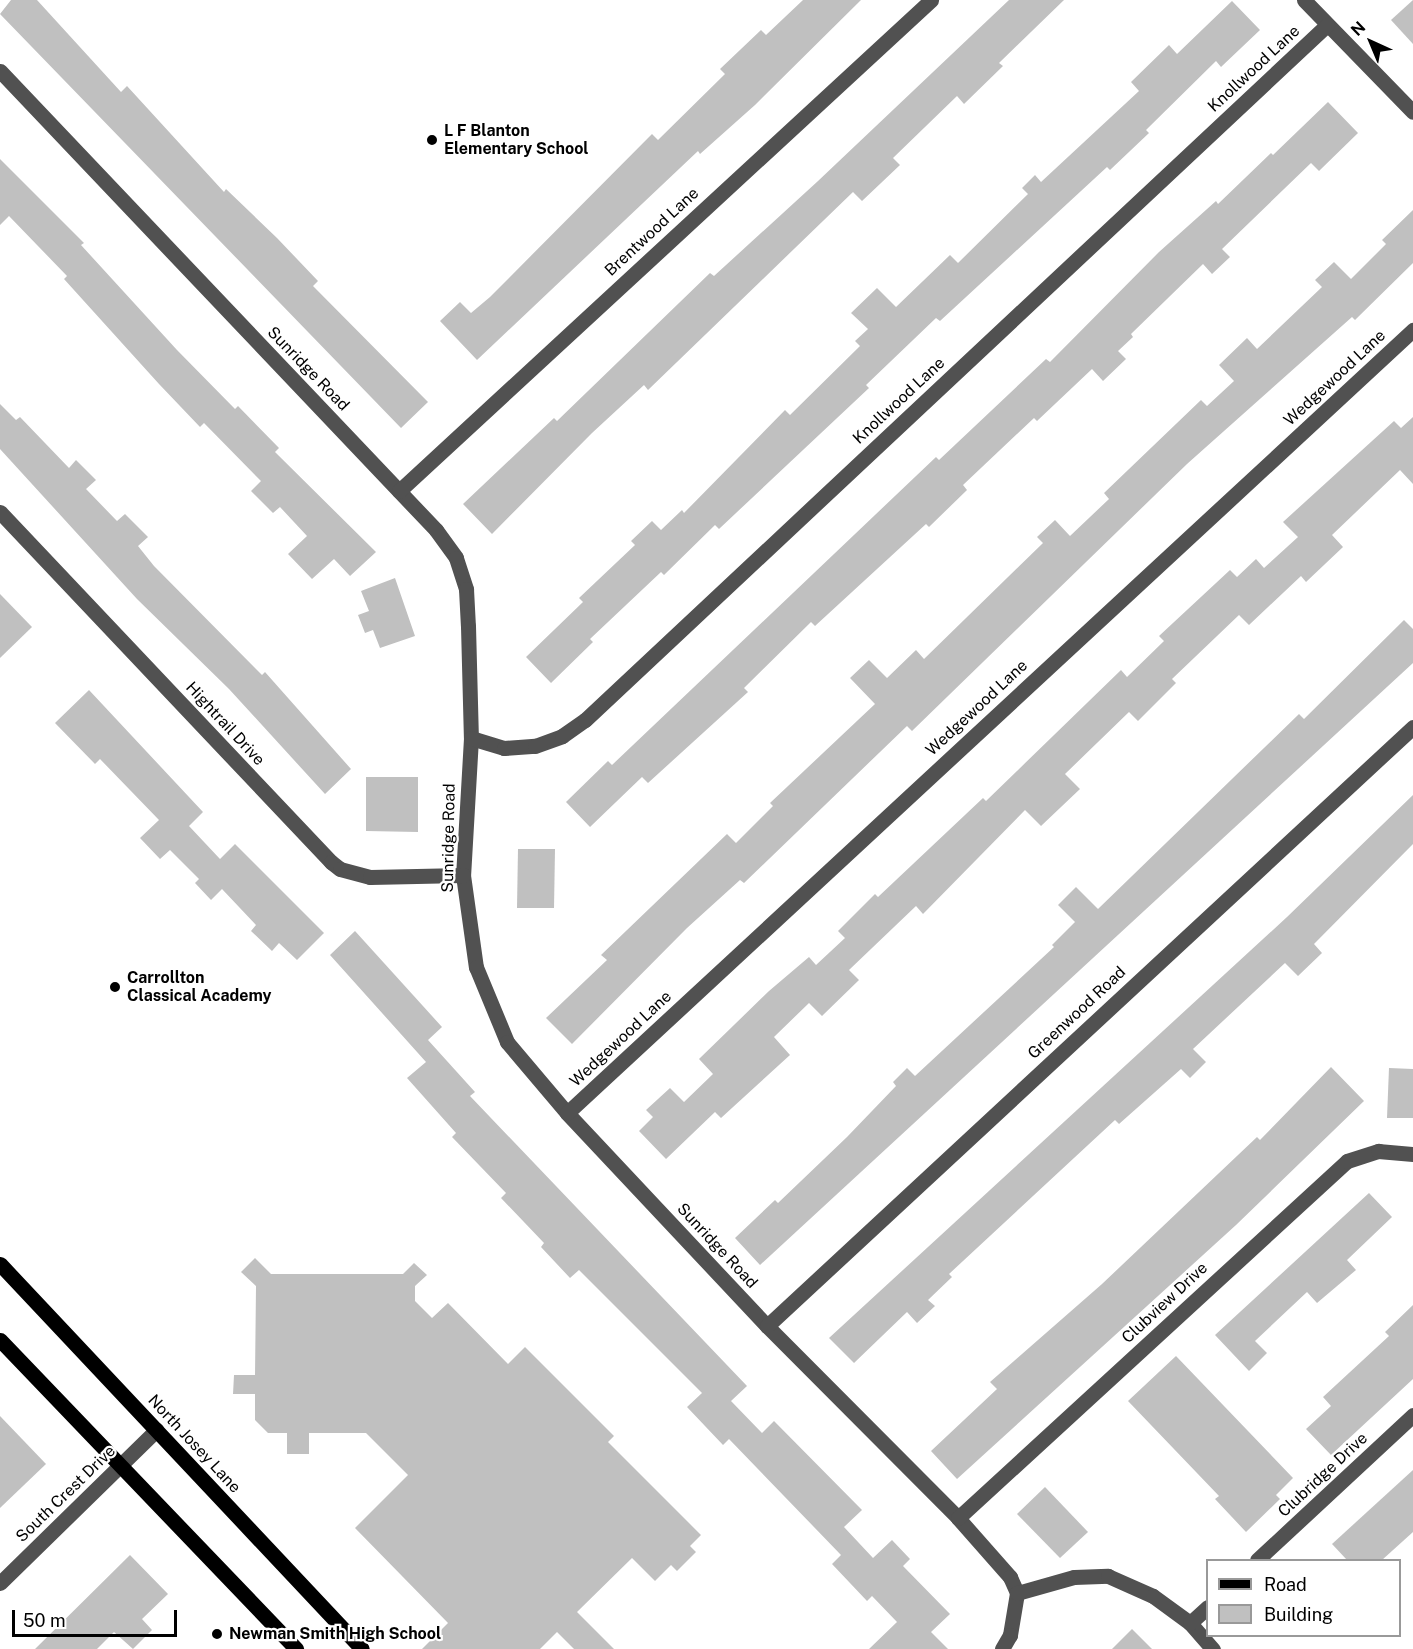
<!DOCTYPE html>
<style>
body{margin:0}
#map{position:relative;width:1413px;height:1649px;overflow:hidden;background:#fff;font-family:"Public Sans",sans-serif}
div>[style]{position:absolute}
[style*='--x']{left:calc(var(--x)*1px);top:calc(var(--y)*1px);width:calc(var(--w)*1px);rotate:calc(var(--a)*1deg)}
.building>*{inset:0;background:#c0c0c0}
.minor>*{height:15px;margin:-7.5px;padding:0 7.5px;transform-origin:7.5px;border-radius:7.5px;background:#515151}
.major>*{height:15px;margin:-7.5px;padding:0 7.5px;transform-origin:7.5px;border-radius:7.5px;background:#000}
.dots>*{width:16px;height:16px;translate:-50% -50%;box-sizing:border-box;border:3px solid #fff;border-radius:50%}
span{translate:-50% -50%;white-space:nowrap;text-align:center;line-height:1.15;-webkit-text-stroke:4.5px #fff;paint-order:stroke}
.street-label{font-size:16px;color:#000}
.poi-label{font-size:16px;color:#000;font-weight:700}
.left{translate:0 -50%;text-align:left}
.legend{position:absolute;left:1206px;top:1559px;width:195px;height:78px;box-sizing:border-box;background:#fff;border:2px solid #999;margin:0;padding:8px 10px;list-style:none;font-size:18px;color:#000}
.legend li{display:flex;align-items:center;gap:12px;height:30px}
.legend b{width:30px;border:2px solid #999}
.north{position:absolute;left:1341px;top:12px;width:60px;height:60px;-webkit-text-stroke:4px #fff;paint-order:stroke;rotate:316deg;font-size:16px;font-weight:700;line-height:24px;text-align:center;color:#000}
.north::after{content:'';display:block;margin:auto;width:21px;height:27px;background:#000;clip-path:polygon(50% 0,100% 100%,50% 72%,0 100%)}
.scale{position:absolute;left:12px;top:1610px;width:165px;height:27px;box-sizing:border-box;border:3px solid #000;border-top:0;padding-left:8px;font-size:18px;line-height:21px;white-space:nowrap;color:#000;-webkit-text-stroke:4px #fff;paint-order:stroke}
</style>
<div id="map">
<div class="building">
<div style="clip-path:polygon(11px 0,37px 0,121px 92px,127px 86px,224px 192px,226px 189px,277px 238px,318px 281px,313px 286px,428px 402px,401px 428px,0 14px)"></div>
<div style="clip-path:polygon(803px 0,861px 0,755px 105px,700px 154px,698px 151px,477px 360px,440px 321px,460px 302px,471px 313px,490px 297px,652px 134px,658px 140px,725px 74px,720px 69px,761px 30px,766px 35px)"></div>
<div style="clip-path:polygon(1009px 0,1064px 0,999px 63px,1003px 66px,964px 104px,957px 96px,893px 158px,900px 165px,862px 201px,853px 192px,648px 390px,644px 385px,592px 433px,492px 534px,463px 504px,554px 418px,557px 421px,710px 273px,714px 276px,818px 181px)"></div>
<div style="clip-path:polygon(1413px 0,1413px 44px,1391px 20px)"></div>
<div style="clip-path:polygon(1232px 1px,1260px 30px,1221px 67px,1216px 61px,1146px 130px,1149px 133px,1110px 170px,1107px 167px,940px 321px,936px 318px,866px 385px,869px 388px,719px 529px,715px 525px,664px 575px,661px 572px,590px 639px,593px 642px,551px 683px,526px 657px,583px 602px,579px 598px,635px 545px,631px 541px,652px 521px,661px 530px,682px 510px,684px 513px,785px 410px,790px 415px,860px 346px,855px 341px,868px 329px,851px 313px,877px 288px,896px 307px,950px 255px,958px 263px,1028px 194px,1022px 188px,1035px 175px,1041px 182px,1139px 91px,1131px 82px,1169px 45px,1177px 54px)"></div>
<div style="clip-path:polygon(1328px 102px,1358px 133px,1319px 171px,1311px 163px,1222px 249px,1230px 257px,1212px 274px,1203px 264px,1131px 334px,1133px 337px,1118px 351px,1126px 359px,1103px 381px,1092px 369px,1037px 421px,1034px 418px,963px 485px,967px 490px,929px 527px,926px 524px,815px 626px,811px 622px,744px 688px,748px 692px,648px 783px,642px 777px,590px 827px,566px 802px,608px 761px,612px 765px,936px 457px,939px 460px,1046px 359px,1050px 362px,1159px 252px,1216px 201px,1218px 204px,1271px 153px,1273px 155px)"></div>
<div style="clip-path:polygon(0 159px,84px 243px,81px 245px,177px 350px,235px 409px,238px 406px,279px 448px,275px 452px,376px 552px,350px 576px,334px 559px,312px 579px,288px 554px,307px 536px,280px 507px,273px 513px,251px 491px,261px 481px,204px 423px,200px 427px,159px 384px,64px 279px,67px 276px,9px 216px,0 225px)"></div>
<div style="clip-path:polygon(1413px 210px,1413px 263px,1355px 320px,1352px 317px,1187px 464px,912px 731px,907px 726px,744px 883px,740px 880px,687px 928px,572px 1044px,546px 1018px,607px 960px,601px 955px,727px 834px,736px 843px,773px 806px,770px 803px,875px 704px,850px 678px,869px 660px,887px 678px,916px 650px,924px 659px,1043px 543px,1037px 537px,1055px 520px,1070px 536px,1109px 499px,1104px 493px,1201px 400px,1207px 406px,1234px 381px,1219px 365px,1247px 338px,1257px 349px,1322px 287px,1315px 280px,1334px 262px,1351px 279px,1386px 244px,1382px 240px)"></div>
<div style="clip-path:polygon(0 404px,16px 420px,20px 417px,69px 468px,76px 460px,96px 480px,86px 489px,117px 521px,125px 514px,148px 537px,138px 546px,154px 566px,262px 675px,265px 672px,351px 769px,325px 794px,229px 689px,137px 599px,0 449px)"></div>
<div style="clip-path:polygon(1413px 417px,1413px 484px,1400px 470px,1332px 535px,1343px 547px,1306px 582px,1301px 576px,1249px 625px,1239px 615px,1172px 679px,1176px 683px,1138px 721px,1129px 712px,1065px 774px,1080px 789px,1041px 826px,1025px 810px,923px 914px,916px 906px,849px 970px,859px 980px,822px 1016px,809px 1003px,774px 1037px,790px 1055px,721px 1118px,715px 1112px,666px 1159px,639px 1131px,653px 1117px,646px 1110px,670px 1088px,684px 1102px,713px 1074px,699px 1059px,769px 991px,809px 957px,816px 965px,845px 938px,838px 931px,875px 894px,878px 897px,983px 798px,986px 801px,1121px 670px,1127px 677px,1164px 641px,1159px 636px,1230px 570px,1237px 577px,1256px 559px,1264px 568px,1298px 537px,1283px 522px,1394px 421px,1401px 428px)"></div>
<div style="clip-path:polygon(395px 578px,415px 636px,380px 648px,373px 630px,365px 633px,358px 615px,369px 611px,361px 591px)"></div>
<div style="clip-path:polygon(0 594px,32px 627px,0 658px)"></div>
<div style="clip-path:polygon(1404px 620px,1413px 629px,1413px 663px,760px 1265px,735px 1238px,775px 1200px,778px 1203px,847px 1137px,896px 1086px,893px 1082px,907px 1068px,915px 1076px,1054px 947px,1052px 945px,1075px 922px,1058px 905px,1076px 887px,1098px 909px,1299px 714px,1304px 719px)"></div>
<div style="clip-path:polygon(89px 690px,203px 812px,189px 826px,220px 859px,235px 844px,324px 933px,297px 960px,279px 943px,272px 951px,251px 931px,256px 925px,222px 889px,211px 900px,195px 883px,199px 879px,170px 850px,160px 859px,140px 838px,159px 820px,100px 759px,95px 764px,55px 723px)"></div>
<div style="clip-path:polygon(366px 777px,418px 777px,418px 832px,366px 831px)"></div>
<div style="clip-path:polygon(1413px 795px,1413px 844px,1314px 944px,1322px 953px,1298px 976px,1285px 963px,1193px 1049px,1206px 1062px,1190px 1078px,1181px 1069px,1119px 1124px,1115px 1120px,949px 1274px,952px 1277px,928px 1300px,935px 1306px,917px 1323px,907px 1312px,854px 1363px,829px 1338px,1287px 917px)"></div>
<div style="clip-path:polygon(518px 849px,555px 849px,554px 908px,517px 908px)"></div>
<div style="clip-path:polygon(355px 931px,442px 1027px,428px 1040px,475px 1092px,470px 1096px,747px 1386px,731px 1401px,762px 1433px,774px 1421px,862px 1510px,844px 1527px,873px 1558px,892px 1540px,910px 1559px,903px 1566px,950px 1614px,931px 1632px,948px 1649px,869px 1649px,897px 1622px,872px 1596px,867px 1601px,832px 1564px,841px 1555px,729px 1439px,723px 1445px,687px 1407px,702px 1393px,579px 1270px,570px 1278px,541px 1247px,544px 1243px,501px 1198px,506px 1193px,452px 1137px,456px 1133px,407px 1078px,426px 1062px,330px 955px)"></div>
<div style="clip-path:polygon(1331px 1067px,1364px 1101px,1236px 1225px,957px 1479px,931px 1451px,997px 1389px,990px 1382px,1102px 1284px,1257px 1137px,1260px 1140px)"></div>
<div style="clip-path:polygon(1389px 1068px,1413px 1069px,1413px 1118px,1387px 1118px)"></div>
<div style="clip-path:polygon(1369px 1193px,1392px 1217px,1347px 1260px,1356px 1270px,1317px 1303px,1307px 1292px,1255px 1341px,1267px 1353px,1249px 1371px,1215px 1335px)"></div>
<div style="clip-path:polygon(255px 1258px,271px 1274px,403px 1274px,414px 1263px,427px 1275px,415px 1286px,415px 1301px,432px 1318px,448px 1303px,508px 1364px,525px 1347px,614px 1436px,608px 1442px,701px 1535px,690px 1546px,696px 1552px,677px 1571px,671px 1565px,655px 1581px,632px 1558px,577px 1612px,614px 1649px,574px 1649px,557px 1632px,540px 1649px,422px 1649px,448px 1623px,355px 1528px,408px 1475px,366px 1433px,309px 1433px,309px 1454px,287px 1454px,287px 1433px,268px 1433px,255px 1420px,255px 1394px,233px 1394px,234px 1375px,255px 1375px,256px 1286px,241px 1272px)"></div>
<div style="clip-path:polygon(1413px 1305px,1413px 1379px,1331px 1455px,1306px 1429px,1331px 1406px,1323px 1397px,1389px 1336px,1385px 1332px)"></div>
<div style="clip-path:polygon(1176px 1356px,1293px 1478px,1276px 1495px,1280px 1499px,1246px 1532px,1215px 1499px,1219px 1496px,1128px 1401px)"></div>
<div style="clip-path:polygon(0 1416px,46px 1464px,0 1508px)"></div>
<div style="clip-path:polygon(1413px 1470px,1413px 1532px,1382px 1560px,1347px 1560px,1332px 1544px)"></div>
<div style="clip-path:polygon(1045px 1487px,1088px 1532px,1060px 1558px,1017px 1514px)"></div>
<div style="clip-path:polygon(130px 1555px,168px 1594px,142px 1619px,152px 1630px,133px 1649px,114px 1632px,97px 1649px,35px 1649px)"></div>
<div style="clip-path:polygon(1132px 1629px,1152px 1649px,1112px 1649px)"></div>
</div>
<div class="minor">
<div style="--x:1304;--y:0;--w:156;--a:45.8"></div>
<div style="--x:0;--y:71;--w:633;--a:46.47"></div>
<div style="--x:436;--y:530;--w:34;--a:54"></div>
<div style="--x:456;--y:558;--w:33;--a:72"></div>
<div style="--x:466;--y:589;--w:37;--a:87"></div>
<div style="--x:468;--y:626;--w:112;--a:88.5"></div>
<div style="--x:471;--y:738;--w:137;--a:93.3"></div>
<div style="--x:463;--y:875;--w:93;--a:82"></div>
<div style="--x:476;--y:967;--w:81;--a:67.5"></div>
<div style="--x:507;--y:1042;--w:93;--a:49.8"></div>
<div style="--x:567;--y:1113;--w:292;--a:46.8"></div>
<div style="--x:767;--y:1326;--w:271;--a:45.1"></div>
<div style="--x:958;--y:1518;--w:79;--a:48.6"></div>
<div style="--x:1010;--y:1577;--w:17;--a:66"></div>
<div style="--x:1017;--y:1593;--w:43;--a:99.5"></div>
<div style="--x:1010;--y:1635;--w:16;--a:120"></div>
<div style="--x:399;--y:491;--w:724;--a:-42.7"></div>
<div style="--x:0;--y:512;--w:482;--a:46.6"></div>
<div style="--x:331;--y:862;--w:11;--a:38"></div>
<div style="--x:340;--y:869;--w:31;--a:15"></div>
<div style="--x:370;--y:877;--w:93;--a:-1.2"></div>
<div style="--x:471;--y:738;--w:34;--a:17"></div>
<div style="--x:504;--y:748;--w:31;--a:-4"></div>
<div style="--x:535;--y:746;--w:29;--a:-20"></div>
<div style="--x:562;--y:736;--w:28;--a:-35"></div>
<div style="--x:585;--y:720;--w:1017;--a:-43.13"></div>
<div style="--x:567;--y:1113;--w:1153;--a:-42.79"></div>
<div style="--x:767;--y:1326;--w:881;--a:-42.84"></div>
<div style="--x:958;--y:1518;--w:528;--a:-42.54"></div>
<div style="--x:1347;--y:1161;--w:33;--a:-18"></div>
<div style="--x:1378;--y:1151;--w:35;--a:5"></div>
<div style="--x:1257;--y:1560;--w:213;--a:-42.9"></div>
<div style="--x:0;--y:1583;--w:219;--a:-44.4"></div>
<div style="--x:1017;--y:1593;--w:59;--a:-15.7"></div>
<div style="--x:1074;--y:1577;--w:34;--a:-2"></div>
<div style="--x:1108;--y:1576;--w:49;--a:24"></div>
<div style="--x:1153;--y:1596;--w:46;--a:36.1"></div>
<div style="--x:1190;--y:1623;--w:35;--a:49"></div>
<div style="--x:1190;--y:1623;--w:24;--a:-42"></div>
</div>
<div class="major">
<div style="--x:0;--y:1264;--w:528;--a:46.76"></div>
<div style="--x:0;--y:1340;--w:428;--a:46.2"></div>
</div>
<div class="dots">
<div style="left:432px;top:140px;background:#000"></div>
<div style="left:115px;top:987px;background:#000"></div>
<div style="left:217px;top:1634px;background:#000"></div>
</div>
<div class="street-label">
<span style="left:1254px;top:69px;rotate:-43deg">Knollwood Lane</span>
<span style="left:652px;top:232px;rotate:-43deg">Brentwood Lane</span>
<span style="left:308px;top:369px;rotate:46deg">Sunridge Road</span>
<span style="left:1335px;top:378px;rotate:-43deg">Wedgewood Lane</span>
<span style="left:899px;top:401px;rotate:-43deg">Knollwood Lane</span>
<span style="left:977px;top:708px;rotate:-43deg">Wedgewood Lane</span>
<span style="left:225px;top:724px;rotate:47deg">Hightrail Drive</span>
<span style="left:449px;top:838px;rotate:-89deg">Sunridge Road</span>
<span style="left:1077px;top:1013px;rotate:-43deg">Greenwood Road</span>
<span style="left:621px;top:1039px;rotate:-43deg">Wedgewood Lane</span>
<span style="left:717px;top:1246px;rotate:47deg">Sunridge Road</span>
<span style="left:1165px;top:1303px;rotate:-43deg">Clubview Drive</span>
<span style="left:194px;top:1444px;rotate:47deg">North Josey Lane</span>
<span style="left:1323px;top:1475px;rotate:-43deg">Clubridge Drive</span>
<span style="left:66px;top:1494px;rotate:-44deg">South Crest Drive</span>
</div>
<div class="poi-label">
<span class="left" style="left:444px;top:140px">L F Blanton<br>Elementary School</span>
<span class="left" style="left:127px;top:987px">Carrollton<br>Classical Academy</span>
<span class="left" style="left:229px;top:1634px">Newman Smith High School</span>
</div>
<ul class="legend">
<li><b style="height:8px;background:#000"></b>Road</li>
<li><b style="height:16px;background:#c0c0c0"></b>Building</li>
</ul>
<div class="north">N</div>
<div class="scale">50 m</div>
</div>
